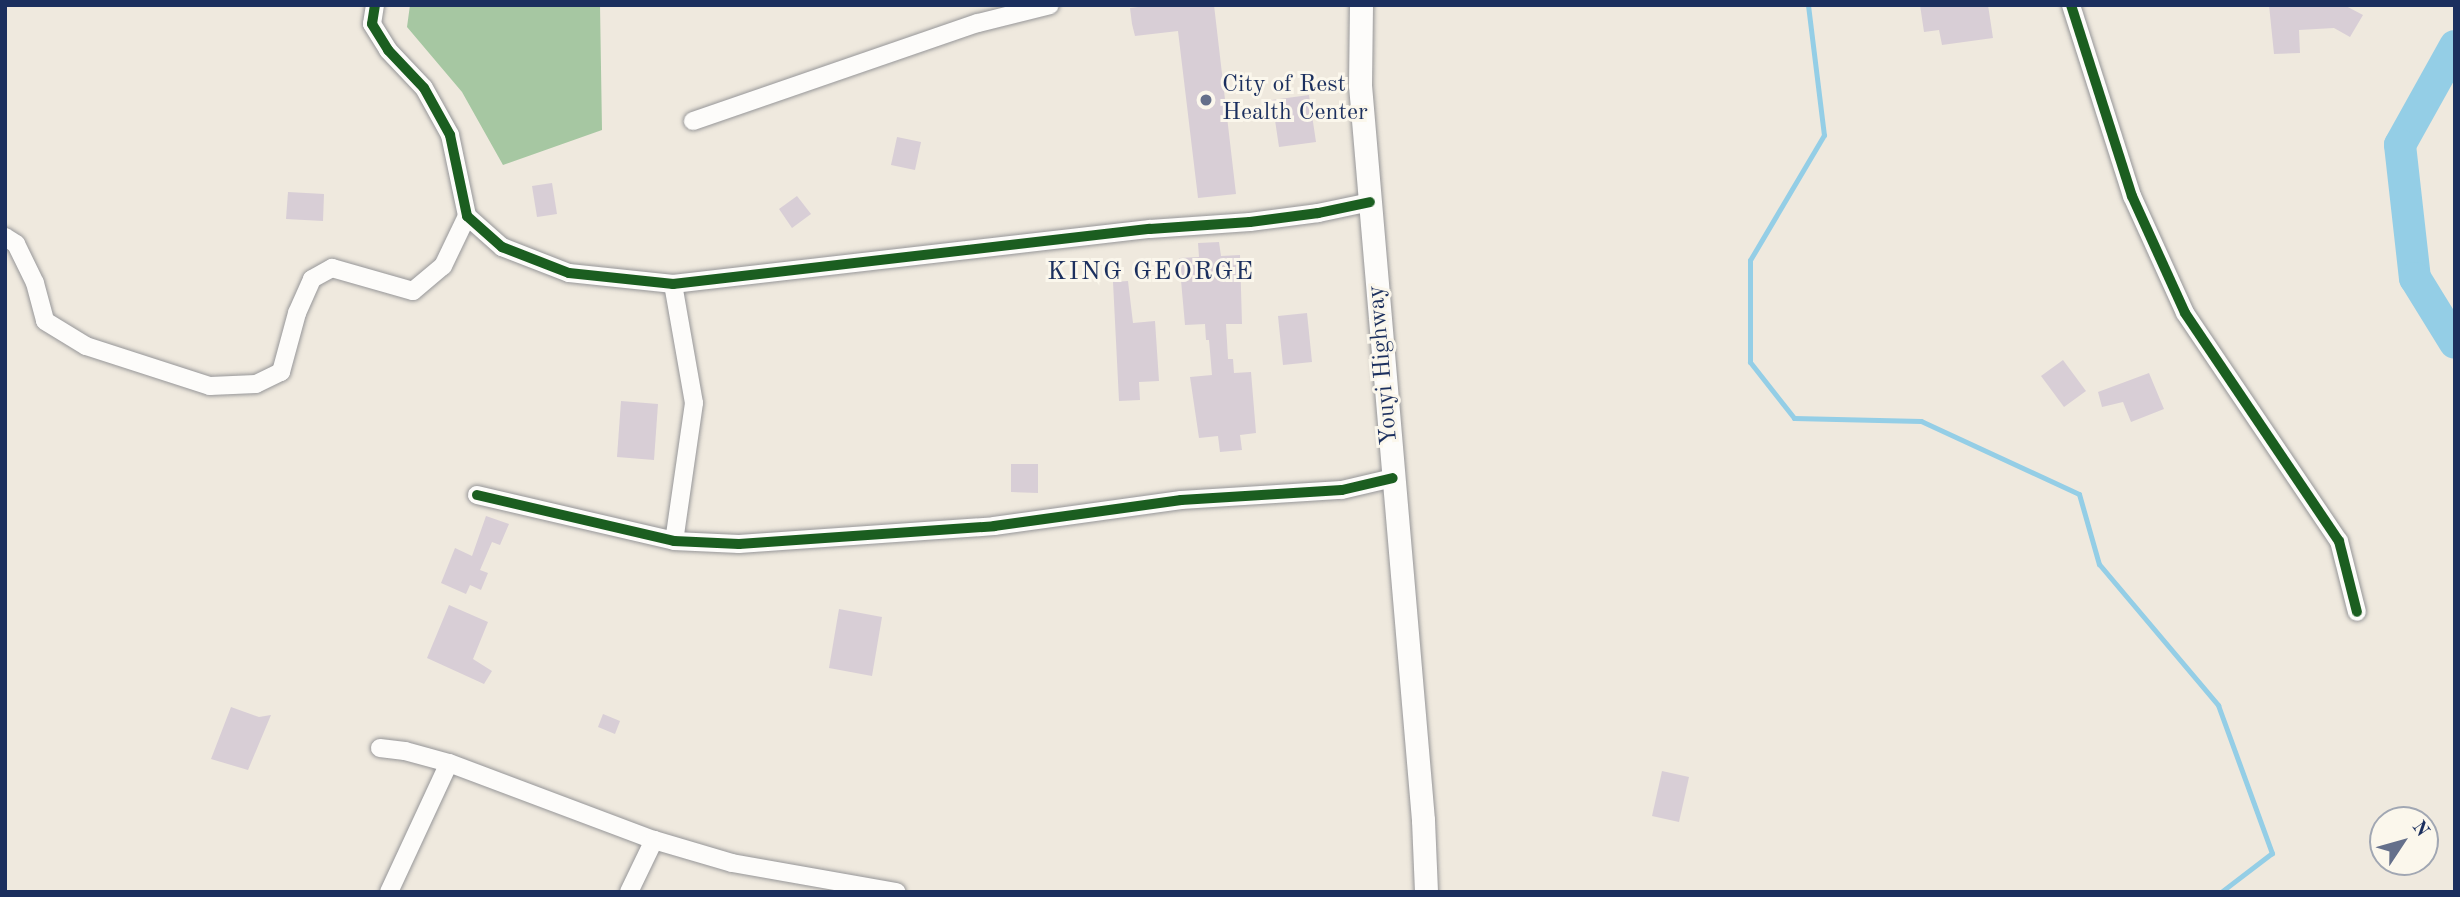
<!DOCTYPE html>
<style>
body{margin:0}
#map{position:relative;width:2460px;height:897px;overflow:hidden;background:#efe9de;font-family:"Old Standard TT",serif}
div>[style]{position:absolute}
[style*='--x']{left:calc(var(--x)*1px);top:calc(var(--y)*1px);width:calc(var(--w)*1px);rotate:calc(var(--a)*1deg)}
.forest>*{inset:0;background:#a6c7a2}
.stream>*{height:5px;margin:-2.5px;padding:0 2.5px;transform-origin:2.5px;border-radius:2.5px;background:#94cee6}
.river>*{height:32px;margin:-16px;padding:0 16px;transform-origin:16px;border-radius:16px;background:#94cee6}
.building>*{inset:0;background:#d8ced6}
.roads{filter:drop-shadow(0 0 2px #969698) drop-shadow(0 0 2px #969698)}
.minor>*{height:18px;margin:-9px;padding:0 9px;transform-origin:9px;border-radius:9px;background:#fdfcfa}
.major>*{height:23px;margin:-11.5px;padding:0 11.5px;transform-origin:11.5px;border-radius:11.5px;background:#fdfcfa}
.cycleway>*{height:10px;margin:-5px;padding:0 5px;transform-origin:5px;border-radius:5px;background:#1b5e20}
.dots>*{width:19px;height:19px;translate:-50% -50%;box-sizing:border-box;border:4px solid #fbf7ec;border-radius:50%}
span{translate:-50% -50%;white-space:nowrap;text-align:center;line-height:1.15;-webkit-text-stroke:6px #fbf7ec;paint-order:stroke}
.poi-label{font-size:24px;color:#1b2f5e}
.left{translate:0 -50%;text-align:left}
.street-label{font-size:24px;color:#1b2f5e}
.neighbourhood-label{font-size:26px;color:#1b2f5e;letter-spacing:2px}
.frame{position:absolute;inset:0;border:7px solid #1b2f5e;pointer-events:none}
.north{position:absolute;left:2369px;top:806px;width:70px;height:70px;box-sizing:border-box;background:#fbf7ec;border:2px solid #a1a7b3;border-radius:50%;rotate:54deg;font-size:19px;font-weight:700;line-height:28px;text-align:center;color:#1b2f5e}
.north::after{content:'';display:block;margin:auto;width:24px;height:32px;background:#65708b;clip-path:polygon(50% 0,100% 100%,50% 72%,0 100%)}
</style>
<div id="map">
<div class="forest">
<div style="clip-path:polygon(410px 5px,600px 5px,602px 130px,503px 165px,462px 92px,407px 27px)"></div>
</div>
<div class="stream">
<div style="--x:1808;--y:5;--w:131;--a:83"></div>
<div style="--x:1824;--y:135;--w:145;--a:120.6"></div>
<div style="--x:1750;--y:260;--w:102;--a:90"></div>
<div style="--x:1750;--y:362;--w:71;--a:51.8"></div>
<div style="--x:1794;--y:418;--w:127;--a:1.4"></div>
<div style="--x:1921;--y:421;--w:174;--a:24.8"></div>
<div style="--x:2079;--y:494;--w:73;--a:74.1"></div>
<div style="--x:2099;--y:564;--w:185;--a:49.8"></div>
<div style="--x:2218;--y:705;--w:158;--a:70"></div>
<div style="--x:2272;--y:853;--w:64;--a:142.6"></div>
</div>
<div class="river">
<div style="--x:2455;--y:46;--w:113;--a:119.1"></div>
<div style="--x:2400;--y:145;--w:134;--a:83.6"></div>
<div style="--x:2415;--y:278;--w:76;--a:58.4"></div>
</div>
<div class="building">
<div style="clip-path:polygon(1155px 5px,1214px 5px,1236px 194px,1198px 198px,1178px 31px,1135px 36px,1132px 24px,1130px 8px)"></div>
<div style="clip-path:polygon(1920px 5px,1988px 5px,1993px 38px,1942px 45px,1939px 30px,1924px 32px)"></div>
<div style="clip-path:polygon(2269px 5px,2344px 5px,2363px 15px,2350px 37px,2334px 28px,2299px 30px,2300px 53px,2274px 54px)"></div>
<div style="clip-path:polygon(1309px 95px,1316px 142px,1279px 147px,1272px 100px)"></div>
<div style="clip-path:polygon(897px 137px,921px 142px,915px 170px,891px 165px)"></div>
<div style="clip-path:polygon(552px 183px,557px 214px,537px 217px,532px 186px)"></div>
<div style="clip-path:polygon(288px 192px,324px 194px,323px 221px,286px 219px)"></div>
<div style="clip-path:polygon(797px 196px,811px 214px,792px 228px,779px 209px)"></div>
<div style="clip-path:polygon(1219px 242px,1221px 256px,1240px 255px,1242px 324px,1226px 324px,1228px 359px,1233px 359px,1234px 373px,1251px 372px,1256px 433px,1240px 435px,1242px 450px,1220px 452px,1218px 436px,1199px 438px,1190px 377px,1212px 375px,1209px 340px,1206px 340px,1205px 324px,1185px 325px,1179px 258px,1199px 257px,1198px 243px)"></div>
<div style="clip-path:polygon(1128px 281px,1133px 323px,1155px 321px,1159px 381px,1139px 382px,1140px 400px,1119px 401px,1113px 282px)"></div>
<div style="clip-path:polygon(1307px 313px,1312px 362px,1283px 365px,1278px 316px)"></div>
<div style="clip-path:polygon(2063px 360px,2086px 391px,2064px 407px,2041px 376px)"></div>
<div style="clip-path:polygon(2149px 373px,2164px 409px,2131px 422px,2123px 402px,2102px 407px,2098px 392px)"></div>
<div style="clip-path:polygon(621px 401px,658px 404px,654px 460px,617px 457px)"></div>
<div style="clip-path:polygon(1011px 464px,1038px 464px,1038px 493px,1011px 492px)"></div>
<div style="clip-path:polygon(486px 516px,509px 524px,500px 545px,492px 542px,480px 570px,488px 573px,481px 590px,470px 585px,466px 594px,441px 583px,455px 548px,472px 556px)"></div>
<div style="clip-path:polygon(449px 605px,488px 622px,473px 659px,492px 671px,484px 684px,427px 658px)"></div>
<div style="clip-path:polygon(839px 609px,882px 617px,872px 676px,829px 668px)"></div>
<div style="clip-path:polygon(231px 707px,259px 717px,271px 715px,248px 770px,211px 759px)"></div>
<div style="clip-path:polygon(603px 714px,620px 721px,615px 734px,598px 727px)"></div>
<div style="clip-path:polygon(1662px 771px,1689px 777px,1679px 822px,1652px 816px)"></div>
</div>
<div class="roads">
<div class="minor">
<div style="--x:375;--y:5;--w:19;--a:99"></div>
<div style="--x:372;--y:24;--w:31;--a:58"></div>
<div style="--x:388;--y:50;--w:52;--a:46.5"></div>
<div style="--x:424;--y:88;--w:54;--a:61"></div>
<div style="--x:450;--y:135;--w:83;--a:78.1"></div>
<div style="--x:467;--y:216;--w:47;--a:41.5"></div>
<div style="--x:502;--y:247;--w:72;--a:21.2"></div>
<div style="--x:569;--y:273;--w:105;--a:6"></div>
<div style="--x:673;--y:284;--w:480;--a:-6.6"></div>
<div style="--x:1150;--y:229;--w:100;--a:-4"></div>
<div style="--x:1250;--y:222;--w:69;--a:-7.5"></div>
<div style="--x:1318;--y:213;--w:53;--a:-11.9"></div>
<div style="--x:2071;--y:5;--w:201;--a:72.3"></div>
<div style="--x:2132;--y:196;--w:128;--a:65.6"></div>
<div style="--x:2185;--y:313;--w:275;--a:56"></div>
<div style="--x:2339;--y:541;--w:73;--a:75.8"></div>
<div style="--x:693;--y:121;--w:301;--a:-19"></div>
<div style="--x:978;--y:23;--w:74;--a:-14"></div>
<div style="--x:5;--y:237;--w:13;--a:32"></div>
<div style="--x:16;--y:244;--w:43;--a:64"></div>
<div style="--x:35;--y:283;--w:39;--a:75"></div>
<div style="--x:45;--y:321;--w:48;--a:31.4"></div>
<div style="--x:86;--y:346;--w:130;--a:17.9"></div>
<div style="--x:210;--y:386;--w:46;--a:-2.5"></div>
<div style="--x:256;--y:384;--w:28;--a:-26"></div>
<div style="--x:281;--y:372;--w:61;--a:-74.8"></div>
<div style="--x:297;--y:313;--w:37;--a:-66"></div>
<div style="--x:312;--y:279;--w:23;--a:-29"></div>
<div style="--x:332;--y:268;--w:84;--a:15.9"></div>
<div style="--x:413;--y:291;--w:39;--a:-40"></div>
<div style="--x:443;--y:266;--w:55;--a:-64.4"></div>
<div style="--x:673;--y:284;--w:121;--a:80"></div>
<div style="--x:694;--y:403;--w:139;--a:98.2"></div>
<div style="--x:477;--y:495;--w:202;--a:13.1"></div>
<div style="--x:674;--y:541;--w:65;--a:2.6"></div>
<div style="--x:739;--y:544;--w:256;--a:-4"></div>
<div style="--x:994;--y:526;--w:189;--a:-7.9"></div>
<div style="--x:1181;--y:500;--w:161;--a:-3.6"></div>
<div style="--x:1342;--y:490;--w:52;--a:-13.2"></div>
<div style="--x:380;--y:748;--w:25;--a:7"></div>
<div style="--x:405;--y:751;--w:46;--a:15.3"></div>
<div style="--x:449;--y:763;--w:219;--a:20.6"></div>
<div style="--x:654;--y:840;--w:81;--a:16.4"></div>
<div style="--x:732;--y:863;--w:167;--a:10"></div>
<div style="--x:389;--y:892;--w:142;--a:-65.1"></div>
<div style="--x:629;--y:892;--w:58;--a:-64.3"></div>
</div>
<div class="major">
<div style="--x:1361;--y:5;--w:80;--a:90.7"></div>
<div style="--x:1360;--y:85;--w:738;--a:85.1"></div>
<div style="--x:1423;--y:820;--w:72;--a:87.6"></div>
</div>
</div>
<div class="cycleway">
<div style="--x:375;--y:5;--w:19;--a:99"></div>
<div style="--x:372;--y:24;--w:31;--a:58"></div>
<div style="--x:388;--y:50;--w:52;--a:46.5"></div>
<div style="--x:424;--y:88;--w:54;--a:61"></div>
<div style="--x:450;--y:135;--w:83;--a:78.1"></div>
<div style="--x:467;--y:216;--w:47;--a:41.5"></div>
<div style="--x:502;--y:247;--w:72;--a:21.2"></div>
<div style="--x:569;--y:273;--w:105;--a:6"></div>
<div style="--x:673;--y:284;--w:480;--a:-6.6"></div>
<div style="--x:1150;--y:229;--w:100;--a:-4"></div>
<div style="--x:1250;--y:222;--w:69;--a:-7.5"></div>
<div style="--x:1318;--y:213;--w:53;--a:-11.9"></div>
<div style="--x:2071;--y:5;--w:201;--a:72.3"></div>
<div style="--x:2132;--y:196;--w:128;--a:65.6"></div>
<div style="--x:2185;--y:313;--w:275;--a:56"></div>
<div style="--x:2339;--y:541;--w:73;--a:75.8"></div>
<div style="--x:477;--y:495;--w:202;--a:13.1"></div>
<div style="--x:674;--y:541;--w:65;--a:2.6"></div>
<div style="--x:739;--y:544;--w:256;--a:-4"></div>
<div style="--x:994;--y:526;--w:189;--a:-7.9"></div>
<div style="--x:1181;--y:500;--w:161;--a:-3.6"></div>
<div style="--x:1342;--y:490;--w:52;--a:-13.2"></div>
</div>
<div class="dots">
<div style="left:1206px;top:100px;background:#65708b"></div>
</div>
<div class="poi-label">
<span class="left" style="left:1222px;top:100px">City of Rest<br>Health Center</span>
</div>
<div class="street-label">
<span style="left:1384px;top:365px;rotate:-95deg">Youyi Highway</span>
</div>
<div class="neighbourhood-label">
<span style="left:1151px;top:273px">KING GEORGE</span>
</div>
<div class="frame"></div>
<div class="north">N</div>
</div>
